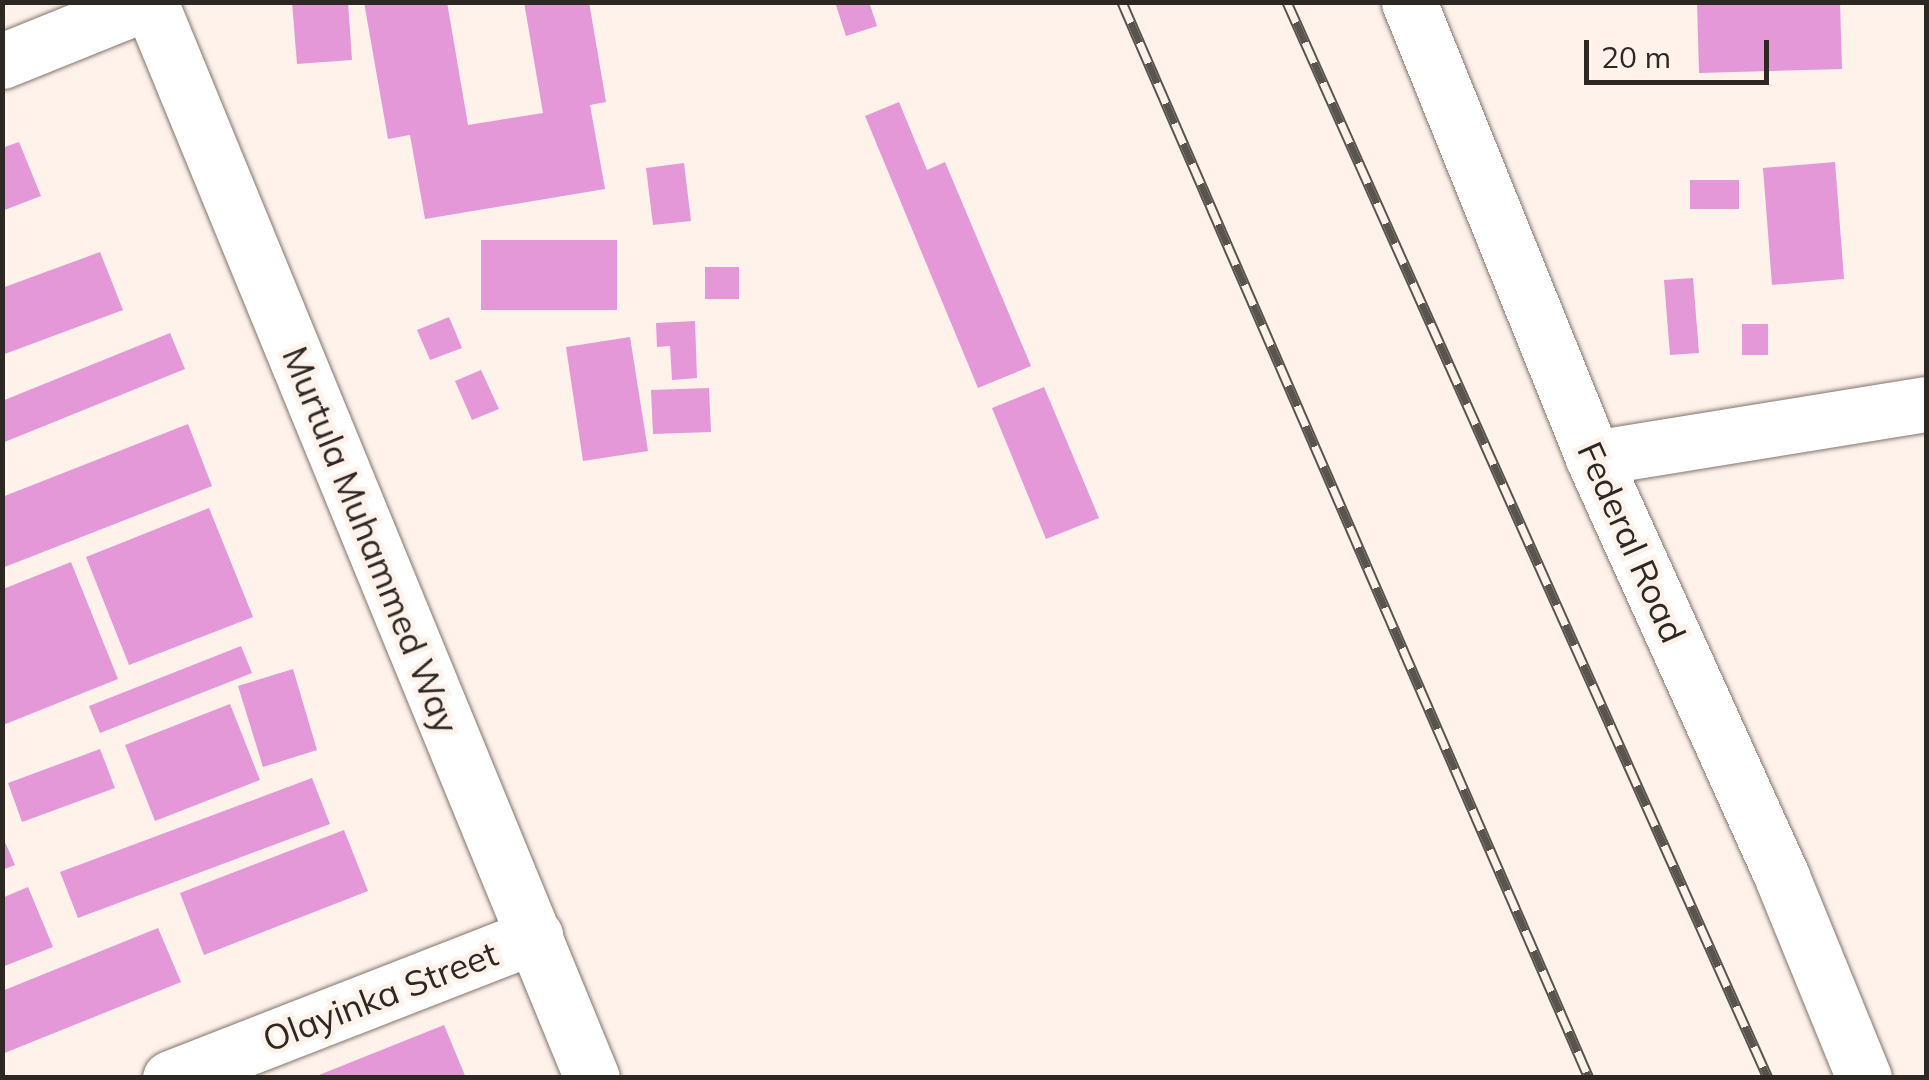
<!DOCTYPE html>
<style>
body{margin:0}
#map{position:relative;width:1929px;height:1080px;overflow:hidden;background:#fef2eb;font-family:Mulish,sans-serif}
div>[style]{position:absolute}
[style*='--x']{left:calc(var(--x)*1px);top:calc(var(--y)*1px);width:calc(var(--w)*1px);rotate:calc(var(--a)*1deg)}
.building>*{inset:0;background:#e498d7}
.roads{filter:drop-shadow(0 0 2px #81756d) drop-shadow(0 0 2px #81756d)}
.street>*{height:55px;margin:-27.5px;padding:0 27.5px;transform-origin:27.5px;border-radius:27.5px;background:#fff}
.primary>*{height:55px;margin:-27.5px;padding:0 27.5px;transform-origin:27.5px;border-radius:27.5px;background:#fff}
.rail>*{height:11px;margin-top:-5.5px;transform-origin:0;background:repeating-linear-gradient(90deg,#fef2eb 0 22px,#5a544f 0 44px);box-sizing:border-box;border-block:2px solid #5a544f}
span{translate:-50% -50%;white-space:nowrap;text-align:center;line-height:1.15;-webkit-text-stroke:9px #fef2eb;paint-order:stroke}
.street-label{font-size:35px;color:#2d2824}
.frame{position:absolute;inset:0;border:5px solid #2d2824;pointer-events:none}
.scale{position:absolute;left:1584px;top:40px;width:185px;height:45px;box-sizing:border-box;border:5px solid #2d2824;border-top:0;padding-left:12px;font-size:30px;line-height:35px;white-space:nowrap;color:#2d2824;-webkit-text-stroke:8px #fef2eb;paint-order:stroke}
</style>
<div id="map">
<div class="building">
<div style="clip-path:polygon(292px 2px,348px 2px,352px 60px,297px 64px)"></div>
<div style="clip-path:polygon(364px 2px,447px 2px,468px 125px,543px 113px,524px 2px,589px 2px,606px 102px,590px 105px,605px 189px,425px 219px,410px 135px,388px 139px)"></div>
<div style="clip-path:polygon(835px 2px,869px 2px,877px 26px,846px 36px)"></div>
<div style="clip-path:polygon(1697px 2px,1840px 2px,1842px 69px,1699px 73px)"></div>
<div style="clip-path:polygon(899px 102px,927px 170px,945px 162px,1031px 366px,978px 388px,865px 116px)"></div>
<div style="clip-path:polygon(19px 142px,41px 196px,2px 211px,2px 148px)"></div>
<div style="clip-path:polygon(1835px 162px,1844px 279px,1772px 285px,1763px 168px)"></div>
<div style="clip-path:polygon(684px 163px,691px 221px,653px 225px,646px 168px)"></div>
<div style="clip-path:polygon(1690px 180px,1739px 180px,1739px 209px,1690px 209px)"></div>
<div style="clip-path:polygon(481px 240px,617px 240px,617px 310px,481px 310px)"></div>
<div style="clip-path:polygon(100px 252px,123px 310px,2px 355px,2px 288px)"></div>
<div style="clip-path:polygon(705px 267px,739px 267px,739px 299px,705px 299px)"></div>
<div style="clip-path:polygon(1693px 278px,1699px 353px,1670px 355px,1664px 280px)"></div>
<div style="clip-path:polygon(449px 317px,462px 348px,430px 360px,417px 330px)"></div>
<div style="clip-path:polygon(695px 321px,697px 378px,672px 380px,670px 346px,657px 347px,656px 323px)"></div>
<div style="clip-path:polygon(1742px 324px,1768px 324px,1768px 355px,1742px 355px)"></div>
<div style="clip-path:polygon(170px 333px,185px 369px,2px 443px,2px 401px)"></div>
<div style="clip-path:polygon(630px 337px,648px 451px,583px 461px,566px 347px)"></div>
<div style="clip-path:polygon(481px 370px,499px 409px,472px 420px,455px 381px)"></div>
<div style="clip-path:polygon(1044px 387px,1099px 518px,1046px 539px,992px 408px)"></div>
<div style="clip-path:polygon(709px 388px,711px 432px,653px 434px,651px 390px)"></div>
<div style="clip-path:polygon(188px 424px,212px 486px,2px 568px,2px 497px)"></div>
<div style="clip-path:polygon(209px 508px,253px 617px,129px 665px,86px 557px)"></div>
<div style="clip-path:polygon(71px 562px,118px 679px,3px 725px,3px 589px)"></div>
<div style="clip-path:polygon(241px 646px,252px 673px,100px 733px,89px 706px)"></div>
<div style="clip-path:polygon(293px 669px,317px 750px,263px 767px,238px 686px)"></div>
<div style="clip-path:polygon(230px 704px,260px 780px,155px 821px,125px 745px)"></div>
<div style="clip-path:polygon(100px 749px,115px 788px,22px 822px,8px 783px)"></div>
<div style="clip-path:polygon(312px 778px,330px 824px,78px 918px,60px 872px)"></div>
<div style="clip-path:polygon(344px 830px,368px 891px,204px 955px,180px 893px)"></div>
<div style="clip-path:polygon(2px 835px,15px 865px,2px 870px)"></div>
<div style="clip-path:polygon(28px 887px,53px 947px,2px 967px,2px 898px)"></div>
<div style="clip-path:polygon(158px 928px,181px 982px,2px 1054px,2px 991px)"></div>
<div style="clip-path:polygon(444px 1025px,466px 1078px,314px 1078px,314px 1077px)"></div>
</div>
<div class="roads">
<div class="street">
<div style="--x:1409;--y:2;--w:492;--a:68"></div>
<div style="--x:1593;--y:458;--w:460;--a:65.7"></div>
<div style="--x:1782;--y:877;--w:217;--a:67.8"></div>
<div style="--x:2;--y:61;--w:157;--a:-22"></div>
<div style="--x:1593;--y:458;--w:337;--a:-9.2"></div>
<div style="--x:170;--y:1078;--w:392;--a:-21.3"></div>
</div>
<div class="primary">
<div style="--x:150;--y:2;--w:1163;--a:67.67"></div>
</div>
</div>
<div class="rail">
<div style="--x:1122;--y:2;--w:1173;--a:66.54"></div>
<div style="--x:1287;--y:2;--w:1179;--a:65.91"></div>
</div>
<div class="street-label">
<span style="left:371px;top:540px;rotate:68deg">Murtula Muhammed Way</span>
<span style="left:1632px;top:542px;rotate:66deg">Federal Road</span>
<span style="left:380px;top:996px;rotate:-21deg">Olayinka Street</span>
</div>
<div class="frame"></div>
<div class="scale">20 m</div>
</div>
